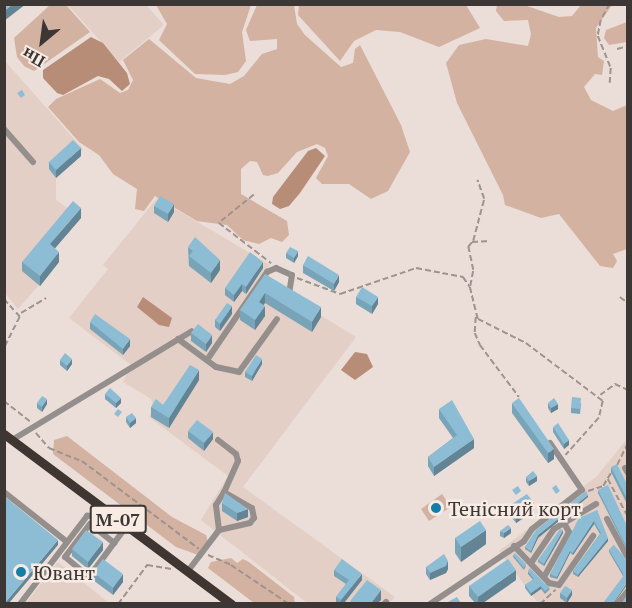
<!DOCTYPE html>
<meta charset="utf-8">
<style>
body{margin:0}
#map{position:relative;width:632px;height:608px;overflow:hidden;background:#ebddd7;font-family:"PT Serif",serif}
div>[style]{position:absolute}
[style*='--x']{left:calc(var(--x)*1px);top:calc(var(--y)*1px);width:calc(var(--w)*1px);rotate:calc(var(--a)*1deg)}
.built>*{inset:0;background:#e3cfc5}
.green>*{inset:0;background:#d3b2a1}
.water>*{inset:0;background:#b88d77}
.path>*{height:1.5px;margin-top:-0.75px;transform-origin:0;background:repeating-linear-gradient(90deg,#9d938f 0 6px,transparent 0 9px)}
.minor>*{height:6px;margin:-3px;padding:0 3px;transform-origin:3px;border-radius:3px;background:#948f8c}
.highway>*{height:9px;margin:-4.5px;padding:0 4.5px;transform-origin:4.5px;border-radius:4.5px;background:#403631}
.wall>*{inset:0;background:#79a3b7}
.shaded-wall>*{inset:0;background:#638495}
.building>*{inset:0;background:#8dbdd5}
.dots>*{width:16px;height:16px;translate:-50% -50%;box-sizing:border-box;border:3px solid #f8ebe4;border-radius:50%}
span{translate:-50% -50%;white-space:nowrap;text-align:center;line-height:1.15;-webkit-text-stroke:5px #f8ebe4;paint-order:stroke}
.shield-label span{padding:2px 4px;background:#f8ebe4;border:2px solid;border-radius:4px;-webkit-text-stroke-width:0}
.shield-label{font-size:18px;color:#3c3734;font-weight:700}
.poi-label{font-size:20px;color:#3c3734}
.left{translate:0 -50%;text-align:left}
.frame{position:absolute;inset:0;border:6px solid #3c3734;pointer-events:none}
.north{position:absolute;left:12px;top:12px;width:60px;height:60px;-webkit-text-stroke:4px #f8ebe4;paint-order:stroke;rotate:209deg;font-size:16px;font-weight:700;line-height:24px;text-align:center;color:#3c3734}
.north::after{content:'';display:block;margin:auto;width:21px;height:27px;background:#3c3734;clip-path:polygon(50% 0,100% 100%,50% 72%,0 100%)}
</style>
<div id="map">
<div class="built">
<div style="clip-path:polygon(68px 5px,146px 5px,164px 25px,119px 62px)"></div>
<div style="clip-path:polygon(4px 60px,83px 149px,56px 178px,56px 200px,81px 218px,50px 254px,59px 262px,18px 309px,5px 293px)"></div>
<div style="clip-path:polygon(157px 198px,270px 265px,260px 278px,356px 337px,243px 487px,395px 597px,389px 603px,307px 603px,201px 520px,228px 476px,149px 417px,154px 408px,151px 399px,123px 382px,131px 365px,69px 318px,108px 269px,103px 265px)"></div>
<div style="clip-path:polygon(627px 439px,627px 603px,538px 603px,499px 551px,597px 476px)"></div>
<div style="clip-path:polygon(58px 562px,109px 603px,26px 603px)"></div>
</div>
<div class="green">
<div style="clip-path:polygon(50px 5px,66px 5px,90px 32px,34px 71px,24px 66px,17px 57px,14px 38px)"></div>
<div style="clip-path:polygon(156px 5px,251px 5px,242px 32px,246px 61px,238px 72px,225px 75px,195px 74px,159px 40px,167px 24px)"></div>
<div style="clip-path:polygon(257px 5px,294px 5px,297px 24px,305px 35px,341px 67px,353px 63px,355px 49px,360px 45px,401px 125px,410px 152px,388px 191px,371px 199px,349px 184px,322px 184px,316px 178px,328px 156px,325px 148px,317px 144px,297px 152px,278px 173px,268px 176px,263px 175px,257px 162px,250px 161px,241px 169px,241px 194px,287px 221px,289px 235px,282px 242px,271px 238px,259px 244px,243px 240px,227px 225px,197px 221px,155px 196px,144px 211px,135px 209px,137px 189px,113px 174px,99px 155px,79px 142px,48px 107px,56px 99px,100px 79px,120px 93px,128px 90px,133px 80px,123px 60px,149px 39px,196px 78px,230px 84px,244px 76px,262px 54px,277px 49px,277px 39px,250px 41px,246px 30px)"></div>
<div style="clip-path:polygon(299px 5px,466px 5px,480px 28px,439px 47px,400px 32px,376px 30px,354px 41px,340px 61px,298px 15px)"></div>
<div style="clip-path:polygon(497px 5px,524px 5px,559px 17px,572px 16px,581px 5px,612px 5px,596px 28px,598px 57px,604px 61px,602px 75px,595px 74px,584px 87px,591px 100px,613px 111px,627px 105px,627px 249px,613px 254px,617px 261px,613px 268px,600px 266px,559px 214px,541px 218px,505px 205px,503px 195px,457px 103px,446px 63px,459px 45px,486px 39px,528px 46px,531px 34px,528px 20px,504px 21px,496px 11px)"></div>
<div style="clip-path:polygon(627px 22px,627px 42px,609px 45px,604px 38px,606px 30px)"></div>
<div style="clip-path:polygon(67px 436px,172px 517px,206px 535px,208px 542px,201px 556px,176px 547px,53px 454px,54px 440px)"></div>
<div style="clip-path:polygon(442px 494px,451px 507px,429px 521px,421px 509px)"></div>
<div style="clip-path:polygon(231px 558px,237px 563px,243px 559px,249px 562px,294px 597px,295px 603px,254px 603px,208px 568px,211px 562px)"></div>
</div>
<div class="water">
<div style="clip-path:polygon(91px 37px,103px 43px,127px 73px,130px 84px,122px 91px,109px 79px,98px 76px,63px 95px,57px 93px,43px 78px,43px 70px)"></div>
<div style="clip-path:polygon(316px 148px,325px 156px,300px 193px,289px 206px,280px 209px,272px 204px,273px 197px,308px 151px)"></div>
<div style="clip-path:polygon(143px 297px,172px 318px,169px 327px,159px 325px,137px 307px)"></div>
<div style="clip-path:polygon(355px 352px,367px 354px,373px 367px,355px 380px,341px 370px)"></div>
</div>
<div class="path">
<div style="--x:610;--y:4;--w:18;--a:119"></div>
<div style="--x:601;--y:20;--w:16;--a:101"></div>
<div style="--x:598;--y:36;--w:35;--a:68"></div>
<div style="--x:611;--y:68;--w:15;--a:94"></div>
<div style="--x:617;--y:49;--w:11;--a:-15"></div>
<div style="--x:254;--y:195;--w:45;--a:141.3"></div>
<div style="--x:219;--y:223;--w:66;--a:37.6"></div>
<div style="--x:473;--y:241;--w:43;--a:-75.3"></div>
<div style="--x:484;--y:199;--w:20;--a:-110"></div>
<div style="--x:297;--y:278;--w:46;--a:20.4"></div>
<div style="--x:340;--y:294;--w:80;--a:-18.9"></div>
<div style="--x:416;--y:268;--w:48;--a:10.8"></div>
<div style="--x:463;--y:277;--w:12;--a:55"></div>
<div style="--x:470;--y:287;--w:33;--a:76"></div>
<div style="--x:478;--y:319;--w:54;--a:26.6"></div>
<div style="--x:526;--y:343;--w:96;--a:37"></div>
<div style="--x:603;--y:401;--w:17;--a:103"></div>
<div style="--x:599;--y:418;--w:50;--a:131.7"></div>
<div style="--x:470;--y:286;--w:16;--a:-79"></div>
<div style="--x:473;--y:270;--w:24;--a:-102"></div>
<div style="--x:468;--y:247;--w:6;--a:-51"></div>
<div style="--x:472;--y:242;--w:18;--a:-3"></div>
<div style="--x:620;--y:297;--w:10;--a:37"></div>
<div style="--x:4;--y:299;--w:24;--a:48"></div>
<div style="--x:20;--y:317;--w:36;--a:117"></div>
<div style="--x:21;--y:313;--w:29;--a:-31"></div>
<div style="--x:476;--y:317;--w:16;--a:94"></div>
<div style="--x:475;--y:333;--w:13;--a:67"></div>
<div style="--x:480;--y:345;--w:65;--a:53.1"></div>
<div style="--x:600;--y:395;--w:19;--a:-36"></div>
<div style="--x:615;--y:384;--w:14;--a:25"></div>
<div style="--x:4;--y:401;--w:33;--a:38"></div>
<div style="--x:36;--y:433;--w:20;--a:49"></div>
<div style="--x:49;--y:448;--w:35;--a:22"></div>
<div style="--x:82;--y:461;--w:146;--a:36.9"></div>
<div style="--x:617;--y:465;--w:25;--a:-64"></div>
<div style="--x:608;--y:479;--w:43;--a:62.2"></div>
<div style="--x:588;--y:491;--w:16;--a:-18"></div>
<div style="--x:603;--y:486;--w:17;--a:-59"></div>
<div style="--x:208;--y:555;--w:25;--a:23"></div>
<div style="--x:231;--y:565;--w:70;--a:33.9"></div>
<div style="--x:118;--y:604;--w:49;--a:-53.4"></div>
<div style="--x:147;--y:565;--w:25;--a:9"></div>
<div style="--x:540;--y:604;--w:21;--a:-43"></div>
</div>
<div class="minor">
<div style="--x:4;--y:129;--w:44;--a:48.7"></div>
<div style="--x:178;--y:339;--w:47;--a:36.4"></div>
<div style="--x:216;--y:367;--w:24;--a:12"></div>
<div style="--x:239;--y:372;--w:65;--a:-54.4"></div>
<div style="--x:207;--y:360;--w:107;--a:-55.7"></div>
<div style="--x:267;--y:272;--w:10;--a:-24"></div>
<div style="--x:276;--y:268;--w:17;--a:24"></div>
<div style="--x:292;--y:275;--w:20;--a:99"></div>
<div style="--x:12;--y:440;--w:210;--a:-31.2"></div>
<div style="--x:218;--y:440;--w:23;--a:38"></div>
<div style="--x:236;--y:454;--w:7;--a:74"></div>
<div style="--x:238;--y:461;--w:34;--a:114"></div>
<div style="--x:625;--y:468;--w:6;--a:59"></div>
<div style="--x:4;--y:492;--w:80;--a:38.4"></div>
<div style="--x:607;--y:519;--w:44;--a:61.7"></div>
<div style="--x:114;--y:543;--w:42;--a:126.3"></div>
<div style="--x:89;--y:577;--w:31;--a:-140"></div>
<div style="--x:65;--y:557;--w:41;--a:-52.9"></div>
<div style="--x:90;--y:524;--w:31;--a:38"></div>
<div style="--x:114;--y:543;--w:21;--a:-53"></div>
<div style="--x:514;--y:546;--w:51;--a:46.6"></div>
<div style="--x:549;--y:583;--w:10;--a:11"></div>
<div style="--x:559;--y:585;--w:60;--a:-55.2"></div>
<div style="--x:531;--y:563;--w:41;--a:-55.9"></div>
<div style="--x:554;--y:529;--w:49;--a:-30.8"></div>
<div style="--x:188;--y:571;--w:51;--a:-52.9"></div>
<div style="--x:219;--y:530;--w:25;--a:-97"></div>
<div style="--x:216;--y:505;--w:15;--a:-58"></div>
<div style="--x:224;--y:492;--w:32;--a:30"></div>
<div style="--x:252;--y:508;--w:10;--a:79"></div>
<div style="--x:254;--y:518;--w:6;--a:129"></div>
<div style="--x:250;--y:523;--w:32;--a:167"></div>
<div style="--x:544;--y:577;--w:51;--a:-60.9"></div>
<div style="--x:569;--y:532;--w:10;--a:-119"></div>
<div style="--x:20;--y:604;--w:111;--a:-52.7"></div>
<div style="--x:87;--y:516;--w:24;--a:-5"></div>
<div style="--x:384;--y:604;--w:3;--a:-45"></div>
<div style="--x:430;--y:604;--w:113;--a:-33.8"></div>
<div style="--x:524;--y:541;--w:14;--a:-56"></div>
<div style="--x:532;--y:529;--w:63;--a:-38"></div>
<div style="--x:582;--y:490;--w:57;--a:-124.2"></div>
<div style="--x:617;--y:604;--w:17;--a:-50"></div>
</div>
<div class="highway">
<div style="--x:4;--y:434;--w:284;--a:36.8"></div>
</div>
<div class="wall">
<div style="clip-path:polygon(81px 156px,56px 178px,49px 169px,49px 162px)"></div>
<div style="clip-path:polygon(154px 206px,174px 212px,168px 222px,154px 213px)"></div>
<div style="clip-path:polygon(81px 218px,55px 248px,59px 262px,40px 286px,22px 271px,22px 262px)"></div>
<div style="clip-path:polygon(188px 247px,220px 270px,211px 283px,189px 266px)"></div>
<div style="clip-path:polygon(286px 253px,298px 256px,294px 263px,286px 258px)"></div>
<div style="clip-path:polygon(303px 265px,339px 282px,334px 291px,303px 273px)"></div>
<div style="clip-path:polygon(263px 268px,246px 294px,242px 291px,234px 302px,225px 295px,225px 288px)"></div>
<div style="clip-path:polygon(265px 274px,321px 317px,312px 332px,265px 303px,263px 305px,265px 316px,255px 330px,240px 320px,240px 310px)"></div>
<div style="clip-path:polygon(356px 297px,378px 304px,372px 314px,356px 304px)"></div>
<div style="clip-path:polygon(232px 314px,220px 331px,215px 327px,215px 320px)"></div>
<div style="clip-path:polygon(90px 322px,130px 346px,123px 355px,90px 329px)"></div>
<div style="clip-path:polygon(191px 333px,212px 343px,206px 352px,191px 341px)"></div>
<div style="clip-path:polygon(60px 360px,72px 364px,67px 371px,60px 365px)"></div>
<div style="clip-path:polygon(262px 364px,252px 381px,245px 377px,245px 372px)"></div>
<div style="clip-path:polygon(199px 380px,169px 428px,151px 417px,151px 407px,163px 405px)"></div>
<div style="clip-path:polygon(105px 394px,121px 403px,116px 408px,105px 399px)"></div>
<div style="clip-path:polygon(37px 403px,47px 404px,42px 412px,37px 408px)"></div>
<div style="clip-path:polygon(512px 403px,554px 459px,548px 463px,512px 413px)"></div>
<div style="clip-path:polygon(548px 403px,558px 409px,551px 413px,548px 408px)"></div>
<div style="clip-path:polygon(581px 403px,580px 414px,571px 413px,571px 408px)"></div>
<div style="clip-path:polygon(439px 409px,474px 448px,434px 476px,428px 466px,428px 457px,453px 438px,439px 418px)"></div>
<div style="clip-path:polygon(126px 417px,136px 423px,130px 428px,126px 422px)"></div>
<div style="clip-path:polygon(553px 427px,569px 445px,564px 449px,553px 432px)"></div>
<div style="clip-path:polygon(188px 431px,213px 439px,204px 451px,188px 438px)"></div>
<div style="clip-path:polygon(611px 467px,627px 484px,627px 504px,611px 472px)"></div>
<div style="clip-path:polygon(526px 477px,537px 481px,529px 486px,526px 482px)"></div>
<div style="clip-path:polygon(598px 490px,627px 526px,627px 550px,598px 493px)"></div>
<div style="clip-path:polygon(588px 497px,538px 538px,531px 553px,525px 549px,525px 547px)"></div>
<div style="clip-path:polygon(222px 503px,248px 517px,237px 521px,222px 511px)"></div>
<div style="clip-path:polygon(509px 506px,534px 511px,516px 523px,509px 514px)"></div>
<div style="clip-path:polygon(597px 510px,608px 541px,578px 577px,573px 574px,573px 571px,600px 534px,594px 524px,573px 555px,570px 553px,557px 579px,550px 577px,550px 574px)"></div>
<div style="clip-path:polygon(500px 531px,511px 533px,504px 538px,500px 536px)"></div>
<div style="clip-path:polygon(563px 533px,544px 566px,538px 562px,538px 560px)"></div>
<div style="clip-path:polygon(455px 538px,486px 544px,461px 562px,455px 553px)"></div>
<div style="clip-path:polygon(614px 545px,627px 585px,623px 576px,609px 552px,609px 550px)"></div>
<div style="clip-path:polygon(72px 549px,103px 550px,88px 569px,72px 556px)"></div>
<div style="clip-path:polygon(513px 555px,526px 566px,524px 570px,513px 557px)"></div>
<div style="clip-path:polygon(426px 567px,448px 569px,446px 573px,430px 580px,426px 574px)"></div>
<div style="clip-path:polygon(334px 570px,362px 580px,344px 603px,336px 603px,336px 597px,346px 584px,334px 576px)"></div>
<div style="clip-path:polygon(528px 571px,550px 589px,545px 594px,541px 589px,531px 596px,525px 588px,525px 585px,533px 580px,528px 574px)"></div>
<div style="clip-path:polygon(93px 572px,123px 582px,113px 595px,93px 580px)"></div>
<div style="clip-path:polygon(516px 580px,483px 603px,475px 603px,469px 596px,469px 586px)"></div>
<div style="clip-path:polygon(560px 593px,572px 595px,567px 603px,560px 598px)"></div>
</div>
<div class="shaded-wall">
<div style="clip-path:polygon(13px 4px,26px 4px,4px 21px,4px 11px)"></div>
<div style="clip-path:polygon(81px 148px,81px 156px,56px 178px,56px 170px)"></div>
<div style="clip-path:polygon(174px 204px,174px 212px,168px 222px,168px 214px)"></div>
<div style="clip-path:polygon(81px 208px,81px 218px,50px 254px,50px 244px)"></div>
<div style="clip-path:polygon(298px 251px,298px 256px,294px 263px,294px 258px)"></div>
<div style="clip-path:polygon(59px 252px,59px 262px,40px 286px,40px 276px)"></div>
<div style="clip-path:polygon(220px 260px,220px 270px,211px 283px,211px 273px)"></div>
<div style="clip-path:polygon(263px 262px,263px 268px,246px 294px,246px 287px)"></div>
<div style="clip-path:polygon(339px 275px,339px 282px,334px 291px,334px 284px)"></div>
<div style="clip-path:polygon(242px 284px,242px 291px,234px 302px,234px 295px)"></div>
<div style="clip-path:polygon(265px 293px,265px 303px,259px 312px,259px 302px)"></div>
<div style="clip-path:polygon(378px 297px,378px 304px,372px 314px,372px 306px)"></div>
<div style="clip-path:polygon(232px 306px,232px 314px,220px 331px,220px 324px)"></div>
<div style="clip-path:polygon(265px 306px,265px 316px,255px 330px,255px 320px)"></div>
<div style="clip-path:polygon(321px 307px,321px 317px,312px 332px,312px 322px)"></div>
<div style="clip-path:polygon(212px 335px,212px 343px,206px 352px,206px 344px)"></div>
<div style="clip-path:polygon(130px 339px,130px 346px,123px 355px,123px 349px)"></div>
<div style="clip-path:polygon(72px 359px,72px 364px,67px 371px,67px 366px)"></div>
<div style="clip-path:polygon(262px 359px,262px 364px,252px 381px,252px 376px)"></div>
<div style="clip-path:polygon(199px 370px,199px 380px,169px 428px,169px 418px)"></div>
<div style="clip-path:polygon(121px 398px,121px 403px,116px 408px,116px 403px)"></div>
<div style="clip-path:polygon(47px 399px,47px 404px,42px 412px,42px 407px)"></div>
<div style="clip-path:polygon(558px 404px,558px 409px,551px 413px,551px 408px)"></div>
<div style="clip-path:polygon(136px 418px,136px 423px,130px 428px,130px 423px)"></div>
<div style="clip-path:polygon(213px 432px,213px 439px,204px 451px,204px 443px)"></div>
<div style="clip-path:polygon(474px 439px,474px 448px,434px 476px,434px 467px)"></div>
<div style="clip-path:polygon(569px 440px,569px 445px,564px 449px,564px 444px)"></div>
<div style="clip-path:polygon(554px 449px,554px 459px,548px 463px,548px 453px)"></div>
<div style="clip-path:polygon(537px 476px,537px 481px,529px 486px,529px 481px)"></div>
<div style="clip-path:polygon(588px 495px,588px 497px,538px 538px,531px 553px,531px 551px,538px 535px)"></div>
<div style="clip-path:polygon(534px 503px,534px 511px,516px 523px,516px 516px)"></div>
<div style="clip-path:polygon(248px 509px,248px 517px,237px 521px,237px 513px)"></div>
<div style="clip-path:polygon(594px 521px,594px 524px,573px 555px,573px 553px)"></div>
<div style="clip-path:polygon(511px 528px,511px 533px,504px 538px,504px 533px)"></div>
<div style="clip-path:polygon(486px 530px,486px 544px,461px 562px,461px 547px)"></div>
<div style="clip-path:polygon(563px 530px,563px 533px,544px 566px,544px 564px)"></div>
<div style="clip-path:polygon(608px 538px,608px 541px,578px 577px,578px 575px)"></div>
<div style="clip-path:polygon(58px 540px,58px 545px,9px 603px,5px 603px)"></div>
<div style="clip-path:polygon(103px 542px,103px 550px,88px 569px,88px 562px)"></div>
<div style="clip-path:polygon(570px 551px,570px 553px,557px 579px,557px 577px)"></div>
<div style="clip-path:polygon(448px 561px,448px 569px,446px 573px,430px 580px,430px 573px)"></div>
<div style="clip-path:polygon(516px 570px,516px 580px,483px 603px,478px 603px,478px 597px)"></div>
<div style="clip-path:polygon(123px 574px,123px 582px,113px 595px,113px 588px)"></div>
<div style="clip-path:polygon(362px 574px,362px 580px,344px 603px,341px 603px,341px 600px)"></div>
<div style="clip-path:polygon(627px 583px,627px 585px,614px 603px,613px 603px)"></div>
<div style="clip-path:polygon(541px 586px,541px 589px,531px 596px,531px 593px)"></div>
<div style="clip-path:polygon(381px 590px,381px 600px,378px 603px,371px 603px)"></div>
<div style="clip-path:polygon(572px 590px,572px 595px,567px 603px,567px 598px)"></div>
</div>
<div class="building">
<div style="clip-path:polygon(4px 4px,13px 4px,4px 11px)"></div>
<div style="clip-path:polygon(22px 90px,25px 95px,21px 98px,17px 93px)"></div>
<div style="clip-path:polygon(73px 140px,81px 148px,56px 170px,49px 162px)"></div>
<div style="clip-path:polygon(160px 196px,174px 204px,168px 214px,154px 206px)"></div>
<div style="clip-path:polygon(73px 201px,81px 208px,50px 244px,59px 252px,40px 276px,22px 262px)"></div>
<div style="clip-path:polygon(195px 237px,220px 260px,211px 273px,189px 256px,193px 251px,188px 247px)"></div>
<div style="clip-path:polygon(290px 247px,298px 251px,294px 258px,286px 253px)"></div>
<div style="clip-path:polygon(250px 252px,263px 262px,246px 287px,242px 284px,234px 295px,225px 288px)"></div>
<div style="clip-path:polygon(308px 256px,339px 275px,334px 284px,303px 265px)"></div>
<div style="clip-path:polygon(265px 274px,321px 307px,312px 322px,265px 293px,259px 302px,265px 306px,255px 320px,240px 310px)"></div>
<div style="clip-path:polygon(362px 287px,378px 297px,372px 306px,356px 297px)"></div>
<div style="clip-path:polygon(227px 303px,232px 306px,220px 324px,215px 320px)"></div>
<div style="clip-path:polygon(95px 314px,130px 339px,123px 349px,90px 322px)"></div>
<div style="clip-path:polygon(198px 324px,212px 335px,206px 344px,191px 333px)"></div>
<div style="clip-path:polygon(65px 353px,72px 359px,67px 366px,60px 360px)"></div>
<div style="clip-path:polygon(256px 355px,262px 359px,252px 376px,245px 372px)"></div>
<div style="clip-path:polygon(190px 365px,199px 370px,169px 418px,151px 407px,156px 399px,163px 405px)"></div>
<div style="clip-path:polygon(110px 388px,121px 398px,116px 403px,105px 394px)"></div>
<div style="clip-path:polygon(42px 396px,47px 399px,42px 407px,37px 403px)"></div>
<div style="clip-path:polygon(572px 397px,581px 398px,580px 409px,571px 408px)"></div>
<div style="clip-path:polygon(519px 398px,554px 449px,548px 453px,512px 403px)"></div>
<div style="clip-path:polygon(554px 398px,558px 404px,551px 408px,548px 403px)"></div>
<div style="clip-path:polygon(452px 400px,474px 439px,434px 467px,428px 457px,457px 435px,439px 409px)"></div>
<div style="clip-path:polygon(118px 409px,122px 412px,118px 417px,114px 414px)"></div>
<div style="clip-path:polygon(132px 413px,136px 418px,130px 423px,126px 417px)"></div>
<div style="clip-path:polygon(197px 420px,213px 432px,204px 443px,188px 431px)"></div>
<div style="clip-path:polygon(558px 423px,569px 440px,564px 444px,553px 427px)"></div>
<div style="clip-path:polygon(617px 464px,627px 484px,627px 499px,611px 467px)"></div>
<div style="clip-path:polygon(533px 471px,537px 476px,529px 481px,526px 477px)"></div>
<div style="clip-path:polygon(556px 485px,560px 491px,556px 494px,552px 488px)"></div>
<div style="clip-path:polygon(608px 485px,627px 526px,627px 548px,598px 490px)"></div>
<div style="clip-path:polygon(518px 486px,521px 491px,516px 495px,512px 490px)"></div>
<div style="clip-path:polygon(586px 491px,588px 495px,538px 535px,531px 551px,525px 547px,536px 530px)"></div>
<div style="clip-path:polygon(225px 493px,248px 509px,237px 513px,222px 503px)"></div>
<div style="clip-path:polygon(527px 494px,534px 503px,516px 516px,509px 506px)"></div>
<div style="clip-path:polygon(4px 496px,58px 540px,5px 603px,4px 603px)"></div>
<div style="clip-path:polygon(597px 510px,608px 538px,578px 575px,573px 571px,601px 533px,594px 521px,573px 553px,570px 551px,557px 577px,550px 574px,579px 518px)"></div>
<div style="clip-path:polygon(480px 521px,486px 530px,461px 547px,455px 538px)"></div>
<div style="clip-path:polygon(508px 525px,511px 528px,504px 533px,500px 531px)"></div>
<div style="clip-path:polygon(560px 529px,563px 530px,544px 564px,538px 560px)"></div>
<div style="clip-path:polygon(86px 530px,103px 542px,88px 562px,72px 549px)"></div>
<div style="clip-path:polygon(614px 545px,627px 560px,627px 583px,613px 603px,603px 603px,624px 575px,609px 550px)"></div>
<div style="clip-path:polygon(515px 553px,526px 564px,524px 568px,513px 555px)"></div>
<div style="clip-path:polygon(444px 554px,448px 561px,446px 566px,430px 573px,426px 567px)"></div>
<div style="clip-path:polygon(103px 559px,123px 574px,113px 588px,93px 572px)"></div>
<div style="clip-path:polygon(342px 559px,362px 574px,341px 600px,336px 597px,349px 580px,334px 570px)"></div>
<div style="clip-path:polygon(508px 559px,516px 570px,478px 597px,469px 586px)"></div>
<div style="clip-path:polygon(530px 568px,545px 584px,550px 587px,545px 591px,541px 586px,531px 593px,525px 585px,534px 579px,528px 571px)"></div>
<div style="clip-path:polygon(367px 580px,381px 590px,371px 603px,353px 603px,350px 601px)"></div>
<div style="clip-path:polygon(565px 586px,572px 590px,567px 598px,560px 593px)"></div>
<div style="clip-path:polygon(627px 595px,627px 603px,622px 603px)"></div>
<div style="clip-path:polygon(457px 597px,461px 603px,446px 603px)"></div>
</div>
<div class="dots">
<div style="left:436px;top:508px;background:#117fa7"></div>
<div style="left:21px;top:572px;background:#117fa7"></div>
</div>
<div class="shield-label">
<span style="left:118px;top:519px">М-07</span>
</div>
<div class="poi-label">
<span class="left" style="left:448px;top:508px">Тенісний корт</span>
<span class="left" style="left:33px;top:572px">Ювант</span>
</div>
<div class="frame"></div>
<div class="north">Пн</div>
</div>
